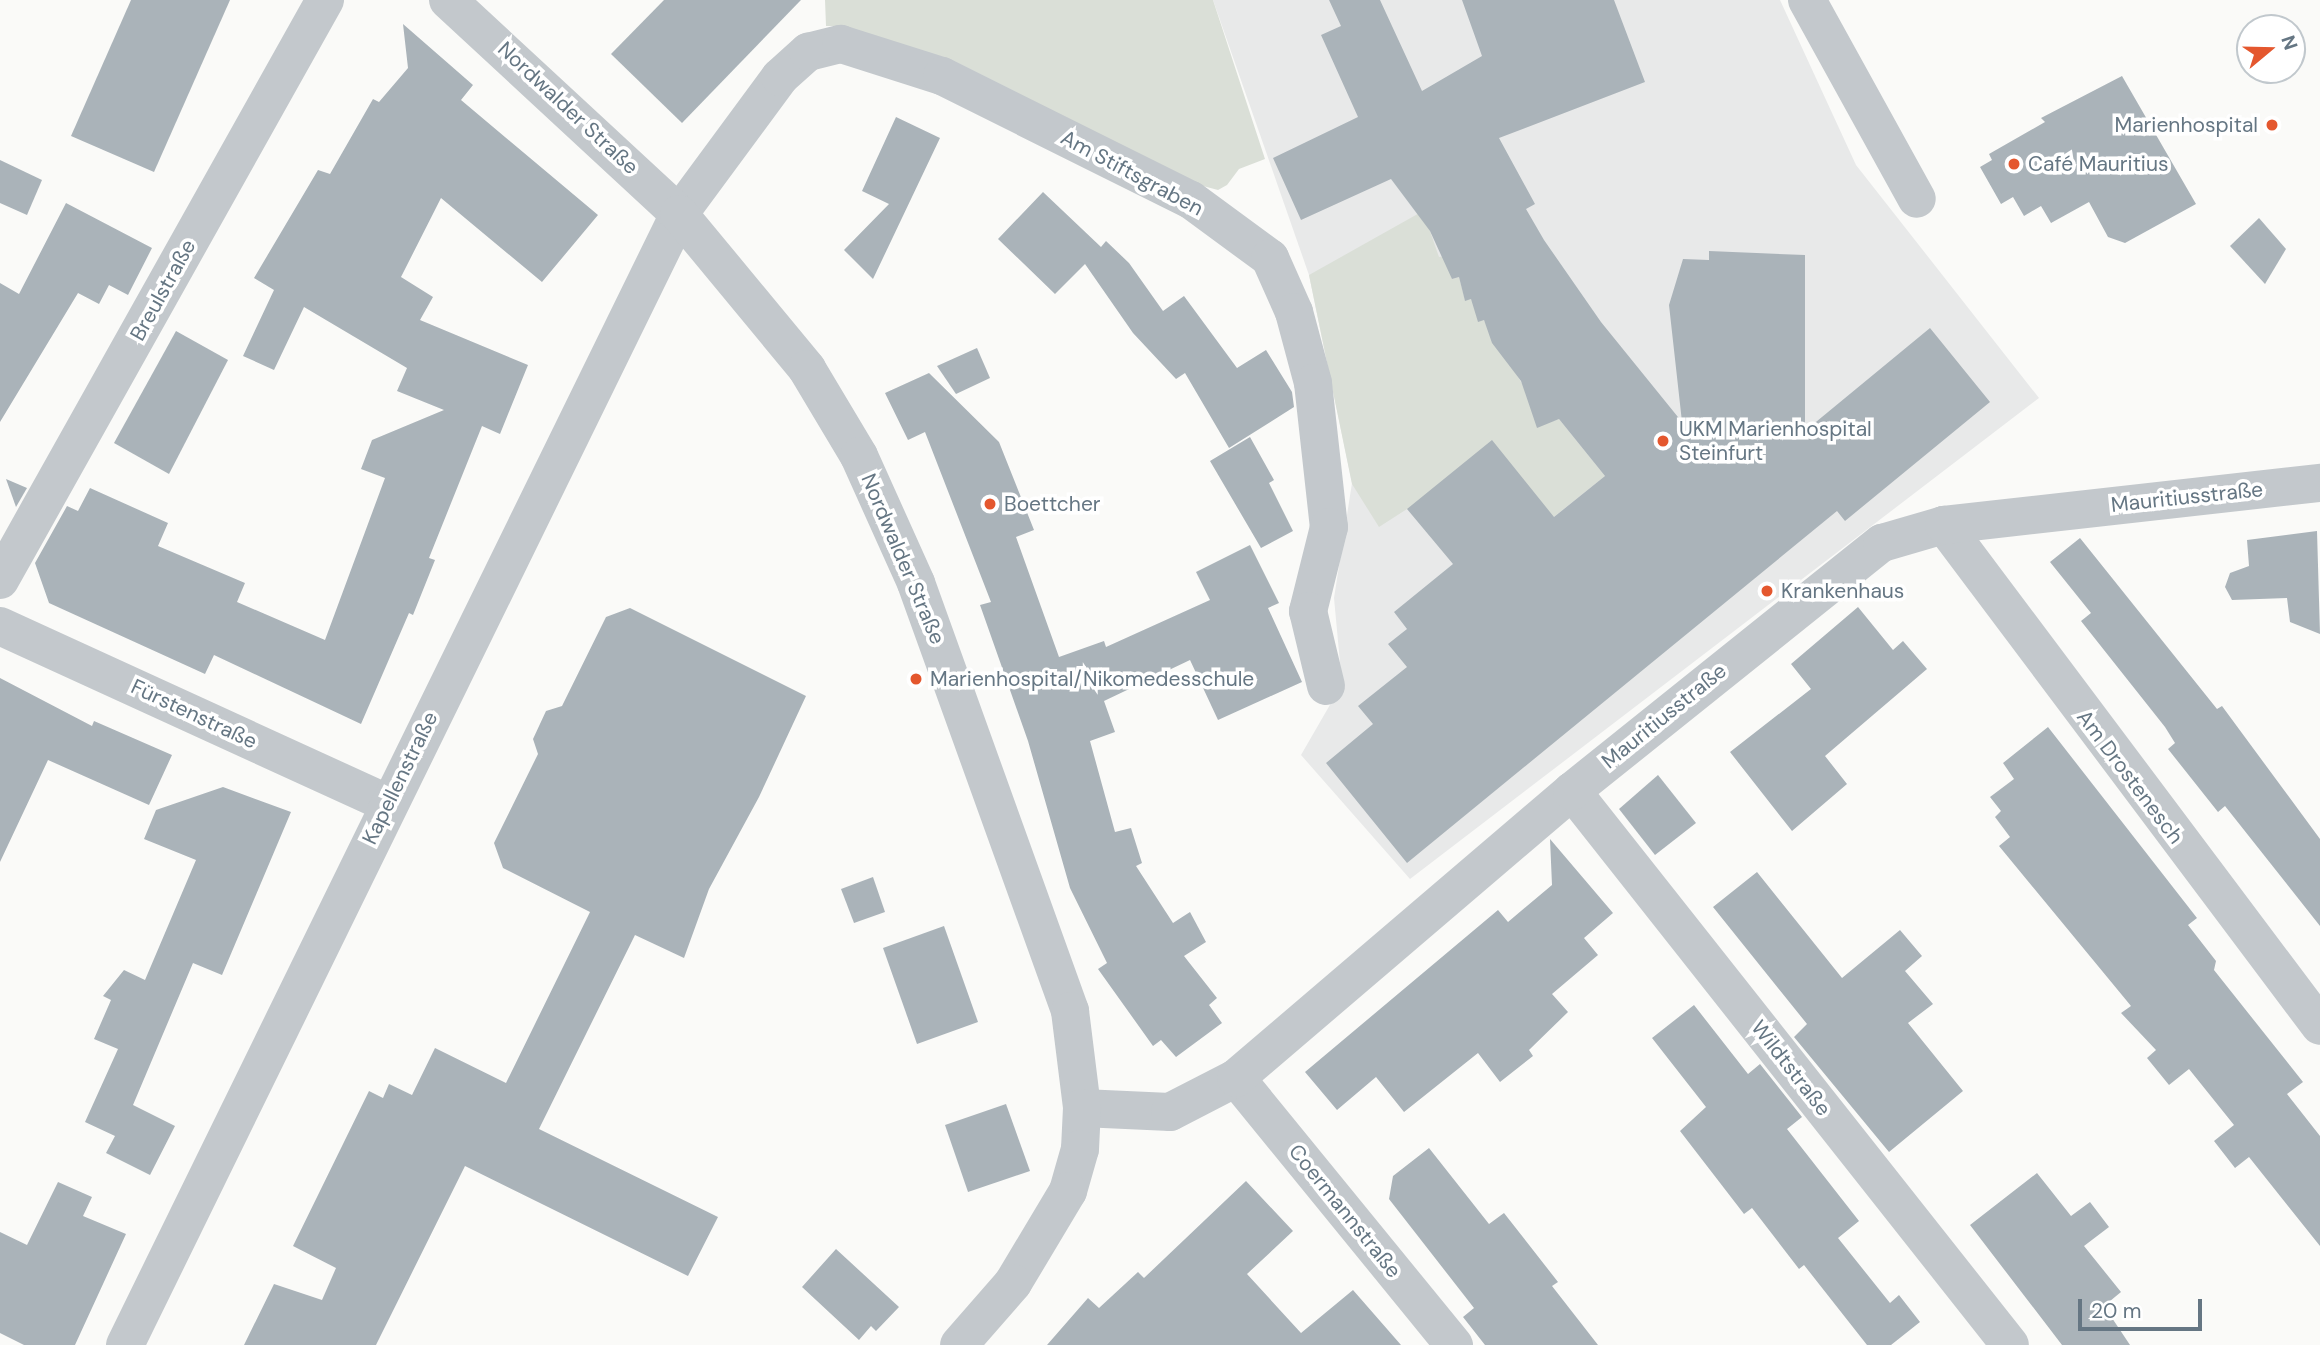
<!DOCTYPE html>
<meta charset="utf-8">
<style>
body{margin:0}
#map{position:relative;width:2320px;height:1345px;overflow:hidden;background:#fafaf8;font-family:"DM Sans",sans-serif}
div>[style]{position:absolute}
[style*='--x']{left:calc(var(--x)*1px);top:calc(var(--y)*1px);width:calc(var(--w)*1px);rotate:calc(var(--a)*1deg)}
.built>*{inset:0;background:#e8e9e9}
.green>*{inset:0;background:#dadfd7}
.building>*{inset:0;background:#aab3b9}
.minor>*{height:38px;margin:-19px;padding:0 19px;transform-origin:19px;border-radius:19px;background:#c3c8cc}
.tertiary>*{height:38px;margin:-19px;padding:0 19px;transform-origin:19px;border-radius:19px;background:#c3c8cc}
.dots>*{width:19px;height:19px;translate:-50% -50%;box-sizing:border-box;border:4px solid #fff;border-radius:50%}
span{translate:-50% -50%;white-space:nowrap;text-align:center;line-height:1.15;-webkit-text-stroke:7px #fff;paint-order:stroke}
.street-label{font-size:21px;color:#657683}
.poi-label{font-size:21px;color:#657683}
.right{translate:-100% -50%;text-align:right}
.left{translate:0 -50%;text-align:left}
.north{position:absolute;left:2236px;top:14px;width:70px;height:70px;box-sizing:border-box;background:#fff;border:2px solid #c1c8cd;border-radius:50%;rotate:71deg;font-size:19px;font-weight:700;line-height:28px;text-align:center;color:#657683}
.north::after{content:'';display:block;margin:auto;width:24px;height:32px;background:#e4572e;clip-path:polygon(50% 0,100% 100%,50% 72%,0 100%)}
.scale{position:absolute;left:2078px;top:1299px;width:124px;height:32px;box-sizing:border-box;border:4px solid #657683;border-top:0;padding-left:9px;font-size:21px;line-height:24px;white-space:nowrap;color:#657683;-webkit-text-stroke:5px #fff;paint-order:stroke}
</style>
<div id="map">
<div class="built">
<div style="clip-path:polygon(1213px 0,1780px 0,1856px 165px,2039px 398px,1410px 879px,1301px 755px,1342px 684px,1334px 598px,1352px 483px,1309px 275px)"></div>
</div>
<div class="green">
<div style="clip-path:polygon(825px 0,1213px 0,1265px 159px,1239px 169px,1227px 185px,1218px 190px,1203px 186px,839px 26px,826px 26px)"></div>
<div style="clip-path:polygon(1423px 211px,1439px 257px,1446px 256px,1452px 279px,1459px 277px,1465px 300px,1471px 299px,1521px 382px,1553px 421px,1559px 419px,1605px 476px,1545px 524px,1407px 509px,1379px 527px,1352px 484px,1309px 275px)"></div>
</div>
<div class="building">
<div style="clip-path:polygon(131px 0,230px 0,154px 172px,71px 136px)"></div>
<div style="clip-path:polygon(664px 0,801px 0,682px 123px,611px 54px)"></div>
<div style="clip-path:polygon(1329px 0,1380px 0,1422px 91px,1482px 56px,1462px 0,1614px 0,1645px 82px,1499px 138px,1535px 204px,1526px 209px,1544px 240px,1601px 322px,1682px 422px,1669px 305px,1683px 259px,1709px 260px,1709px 251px,1805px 255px,1805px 431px,1930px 328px,1990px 402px,1845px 521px,1837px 511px,1407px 863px,1326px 763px,1373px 724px,1358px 706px,1407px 667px,1388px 644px,1407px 629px,1394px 612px,1453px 564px,1407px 509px,1492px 440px,1554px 517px,1605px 476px,1559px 419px,1537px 428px,1521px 381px,1492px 343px,1484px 320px,1478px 322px,1471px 299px,1465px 301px,1459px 277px,1452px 279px,1430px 231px,1391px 179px,1301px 220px,1273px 158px,1358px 117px,1321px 35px,1341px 26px)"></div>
<div style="clip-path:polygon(403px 24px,473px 85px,461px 100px,598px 215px,542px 282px,441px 198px,401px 277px,433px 297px,420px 320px,528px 365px,500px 434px,482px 426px,429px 558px,435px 560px,413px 615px,409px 613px,361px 724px,214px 655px,205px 674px,49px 603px,35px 563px,67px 506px,78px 511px,90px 488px,168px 523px,158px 546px,245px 583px,237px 602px,325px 640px,385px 478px,361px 469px,372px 440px,444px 410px,397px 391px,407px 368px,304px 307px,274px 370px,243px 356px,274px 290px,254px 278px,318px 170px,330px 174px,373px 99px,379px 102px,408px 68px)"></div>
<div style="clip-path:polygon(2122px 76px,2196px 204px,2125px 243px,2108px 237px,2089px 202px,2051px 223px,2041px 206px,2024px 216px,2013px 197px,2001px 204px,1980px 167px,1992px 160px,1989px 154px,2045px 122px,2041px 118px)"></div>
<div style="clip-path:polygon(896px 117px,940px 138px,873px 279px,844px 250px,889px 204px,862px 191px)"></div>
<div style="clip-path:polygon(0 160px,42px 180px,27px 215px,0 203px)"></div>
<div style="clip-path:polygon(1043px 192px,1101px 247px,1106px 241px,1129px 263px,1163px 311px,1184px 296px,1237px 368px,1266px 350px,1292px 392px,1294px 407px,1229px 448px,1185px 373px,1176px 379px,1133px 333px,1085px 264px,1055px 294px,998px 239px)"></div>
<div style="clip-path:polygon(66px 203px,152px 248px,128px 295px,109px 285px,99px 304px,78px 293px,0 422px,0 283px,19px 294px)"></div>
<div style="clip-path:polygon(2259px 218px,2286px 249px,2265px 284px,2230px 246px)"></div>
<div style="clip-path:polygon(176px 331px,228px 360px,169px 474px,114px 443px)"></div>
<div style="clip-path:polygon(977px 348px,990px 378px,956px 394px,937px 366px)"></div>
<div style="clip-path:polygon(929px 373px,999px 442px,1034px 530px,1016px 537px,1059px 657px,1104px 641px,1106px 647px,1210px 600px,1196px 572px,1250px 545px,1279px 603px,1268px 608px,1302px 682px,1218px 720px,1190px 660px,1104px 701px,1115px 732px,1090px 741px,1115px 832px,1131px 828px,1142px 863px,1136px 866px,1173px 923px,1190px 912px,1206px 942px,1184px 956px,1217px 998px,1209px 1005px,1222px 1023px,1176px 1057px,1161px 1040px,1153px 1046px,1098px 969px,1107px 963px,1070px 888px,1028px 741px,980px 605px,991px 602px,925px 432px,908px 440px,885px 393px)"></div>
<div style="clip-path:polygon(1250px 437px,1274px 480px,1269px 483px,1293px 531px,1261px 548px,1210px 461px)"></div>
<div style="clip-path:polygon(6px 479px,27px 488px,16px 507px)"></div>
<div style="clip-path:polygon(2317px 531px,2320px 634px,2290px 622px,2287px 598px,2232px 600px,2225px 587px,2230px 573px,2249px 566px,2247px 540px)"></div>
<div style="clip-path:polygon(2080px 538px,2217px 709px,2222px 706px,2320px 839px,2320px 926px,2225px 806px,2218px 812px,2168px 749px,2175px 743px,2165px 727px,2081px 621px,2091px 613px,2050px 562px)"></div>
<div style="clip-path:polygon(1858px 607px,1893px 650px,1903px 641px,1927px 669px,1825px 756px,1847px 784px,1792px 831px,1730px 752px,1811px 689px,1791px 664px)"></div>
<div style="clip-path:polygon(630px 608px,806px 696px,759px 797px,709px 889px,684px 958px,635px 935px,539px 1129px,718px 1217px,688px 1276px,465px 1166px,376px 1345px,244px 1345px,274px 1284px,322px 1300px,336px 1268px,293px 1246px,369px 1091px,383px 1098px,389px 1084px,412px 1095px,435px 1048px,506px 1083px,590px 912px,503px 868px,494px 843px,538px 754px,533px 739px,546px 711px,562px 706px,606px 617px)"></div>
<div style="clip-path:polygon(0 678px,92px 726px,94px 721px,172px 755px,149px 805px,48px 760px,0 862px)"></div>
<div style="clip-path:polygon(2048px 727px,2197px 918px,2188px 925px,2216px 961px,2214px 970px,2303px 1082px,2287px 1094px,2320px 1136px,2320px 1246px,2249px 1157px,2235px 1168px,2214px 1141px,2234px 1125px,2189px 1069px,2169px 1085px,2147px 1058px,2156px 1050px,2121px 1013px,2131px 1006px,1999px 846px,2010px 837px,1995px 817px,2001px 811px,1990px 797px,2014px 779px,2003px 763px)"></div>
<div style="clip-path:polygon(1658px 775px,1696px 823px,1655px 855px,1619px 809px)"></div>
<div style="clip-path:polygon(223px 787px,291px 812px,222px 975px,193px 963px,133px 1105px,175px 1126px,150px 1175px,106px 1153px,115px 1136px,85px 1122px,118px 1049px,94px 1039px,111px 1000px,103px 996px,124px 970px,145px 980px,196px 860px,144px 839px,156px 810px)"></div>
<div style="clip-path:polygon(1550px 839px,1613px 913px,1584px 938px,1598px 955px,1552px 994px,1568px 1012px,1529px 1050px,1533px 1056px,1500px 1082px,1478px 1053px,1404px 1112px,1376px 1077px,1337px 1110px,1305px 1072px,1498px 910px,1508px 922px,1552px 885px)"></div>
<div style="clip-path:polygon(1757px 872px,1842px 978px,1900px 930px,1922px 956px,1905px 971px,1933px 1004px,1908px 1023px,1963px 1091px,1889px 1152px,1794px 1037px,1807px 1024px,1713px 907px)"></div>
<div style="clip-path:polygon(873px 877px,885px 912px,854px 923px,841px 889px)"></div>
<div style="clip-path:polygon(944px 926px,978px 1022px,917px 1044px,883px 948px)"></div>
<div style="clip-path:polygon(1694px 1005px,1748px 1074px,1760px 1064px,1802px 1117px,1787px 1129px,1859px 1221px,1838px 1238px,1890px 1303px,1899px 1295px,1920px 1322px,1891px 1345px,1867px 1345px,1804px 1265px,1799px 1269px,1752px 1208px,1744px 1214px,1680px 1131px,1706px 1107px,1652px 1038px)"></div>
<div style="clip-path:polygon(1006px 1104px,1030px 1171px,968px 1192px,945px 1125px)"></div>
<div style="clip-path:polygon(1429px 1148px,1489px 1224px,1504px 1213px,1558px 1282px,1552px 1286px,1598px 1345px,1485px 1345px,1463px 1317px,1474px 1308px,1389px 1199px,1393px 1176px)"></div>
<div style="clip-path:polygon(2037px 1173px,2071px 1216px,2090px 1202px,2109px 1227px,2084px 1246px,2121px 1292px,2104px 1306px,2130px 1345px,2062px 1345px,1970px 1225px)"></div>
<div style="clip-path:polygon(1246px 1181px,1293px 1231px,1247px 1274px,1301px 1333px,1353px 1290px,1401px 1345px,1047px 1345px,1088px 1298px,1099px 1308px,1138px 1272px,1144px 1278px)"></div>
<div style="clip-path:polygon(58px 1182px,92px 1197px,83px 1216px,126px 1234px,75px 1345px,24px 1345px,0 1333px,0 1232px,27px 1245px)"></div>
<div style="clip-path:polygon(836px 1249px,899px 1307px,876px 1331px,871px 1326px,859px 1340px,802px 1287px)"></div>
</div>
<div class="minor">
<div style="--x:1807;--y:0;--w:227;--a:61.1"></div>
<div style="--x:1944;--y:525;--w:626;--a:53.11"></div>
<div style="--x:0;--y:580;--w:665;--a:-60.74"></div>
<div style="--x:0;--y:626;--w:426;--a:24.6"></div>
<div style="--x:1572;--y:791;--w:706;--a:51.67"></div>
<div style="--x:1236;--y:1078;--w:345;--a:50.8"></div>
<div style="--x:1082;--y:1108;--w:88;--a:2.6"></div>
<div style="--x:1170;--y:1112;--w:74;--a:-27.3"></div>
<div style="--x:1236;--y:1078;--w:442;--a:-40.5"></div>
<div style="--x:1572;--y:791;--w:397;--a:-38.7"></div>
<div style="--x:1882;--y:543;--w:65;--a:-16.2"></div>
<div style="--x:1944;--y:525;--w:378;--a:-6.4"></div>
<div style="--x:125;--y:1345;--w:1259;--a:-63.9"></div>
<div style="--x:679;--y:214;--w:170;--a:-53.6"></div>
<div style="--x:780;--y:77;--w:38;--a:-42"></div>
<div style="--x:808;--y:52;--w:34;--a:-14"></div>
<div style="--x:841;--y:44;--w:106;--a:17.6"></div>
<div style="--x:942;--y:76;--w:278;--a:26.5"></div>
<div style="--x:1191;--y:200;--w:98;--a:36.3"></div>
<div style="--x:1270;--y:258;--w:59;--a:66"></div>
<div style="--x:1294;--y:312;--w:73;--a:75"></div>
<div style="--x:1313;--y:383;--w:145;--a:83.7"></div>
<div style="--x:1329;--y:527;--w:87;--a:104"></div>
<div style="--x:1308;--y:611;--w:77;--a:76.5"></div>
</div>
<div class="tertiary">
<div style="--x:448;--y:0;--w:315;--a:42.8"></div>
<div style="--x:679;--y:214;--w:201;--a:50.4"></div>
<div style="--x:807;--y:369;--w:101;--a:59.1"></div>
<div style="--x:859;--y:456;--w:139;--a:65.8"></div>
<div style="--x:916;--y:583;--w:455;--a:70.2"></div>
<div style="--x:1070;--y:1011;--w:98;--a:82.9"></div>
<div style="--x:1082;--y:1108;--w:41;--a:92.8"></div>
<div style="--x:1080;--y:1149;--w:44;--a:105.9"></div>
<div style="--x:1068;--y:1191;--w:107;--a:120.9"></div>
<div style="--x:1013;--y:1283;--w:82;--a:131.1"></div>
</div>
<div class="dots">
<div style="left:2272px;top:125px;background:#e4572e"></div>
<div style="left:2014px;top:164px;background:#e4572e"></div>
<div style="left:1663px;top:441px;background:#e4572e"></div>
<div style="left:990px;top:504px;background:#e4572e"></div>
<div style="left:1767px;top:591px;background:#e4572e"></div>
<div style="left:916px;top:679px;background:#e4572e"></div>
</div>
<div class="street-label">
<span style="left:568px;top:108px;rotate:43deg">Nordwalder Straße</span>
<span style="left:1132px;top:173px;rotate:28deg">Am Stiftsgraben</span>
<span style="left:163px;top:290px;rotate:-61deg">Breulstraße</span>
<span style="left:2187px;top:497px;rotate:-6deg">Mauritiusstraße</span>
<span style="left:903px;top:559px;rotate:67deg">Nordwalder Straße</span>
<span style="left:194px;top:714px;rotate:25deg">Fürstenstraße</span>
<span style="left:1664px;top:716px;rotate:-39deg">Mauritiusstraße</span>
<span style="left:2130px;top:777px;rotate:53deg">Am Drostenesch</span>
<span style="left:400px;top:778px;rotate:-64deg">Kapellenstraße</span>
<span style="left:1791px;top:1068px;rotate:52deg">Wildtstraße</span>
<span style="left:1345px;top:1211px;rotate:51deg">Coermannstraße</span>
</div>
<div class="poi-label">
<span class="right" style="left:2258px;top:125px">Marienhospital</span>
<span class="left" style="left:2028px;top:164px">Café Mauritius</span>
<span class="left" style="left:1679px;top:441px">UKM Marienhospital<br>Steinfurt</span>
<span class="left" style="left:1004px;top:504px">Boettcher</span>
<span class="left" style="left:1781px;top:591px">Krankenhaus</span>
<span class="left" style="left:930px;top:679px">Marienhospital/Nikomedesschule</span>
</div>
<div class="north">N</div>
<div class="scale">20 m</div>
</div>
